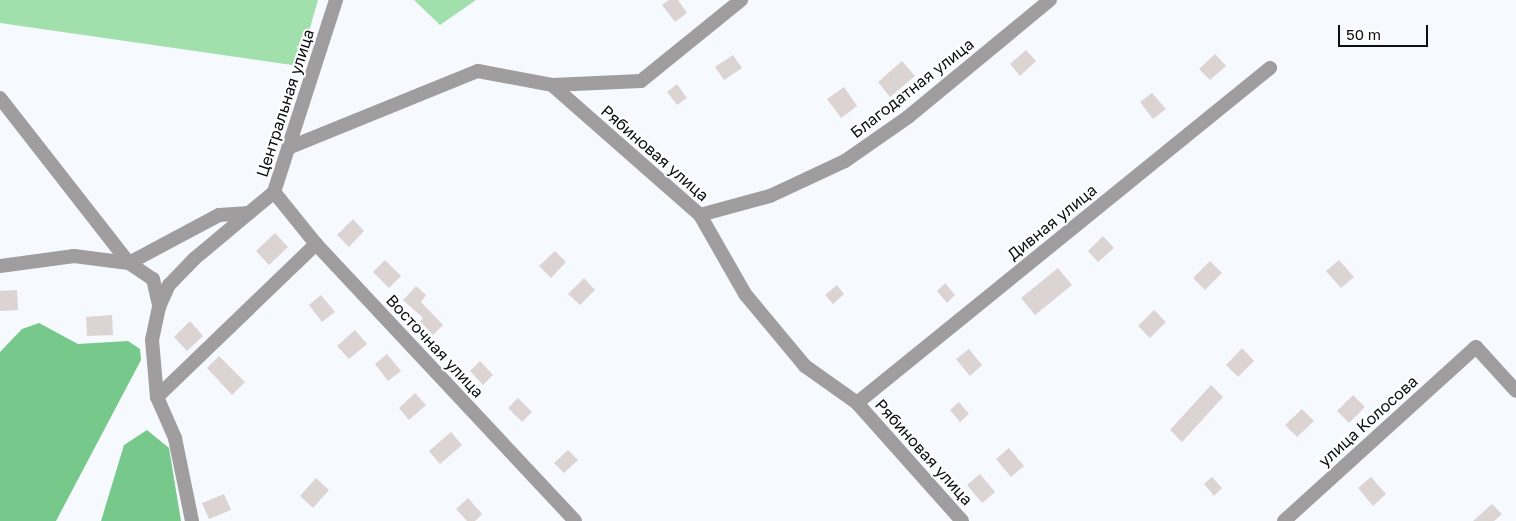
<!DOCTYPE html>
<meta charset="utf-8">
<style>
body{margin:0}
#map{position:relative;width:1516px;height:521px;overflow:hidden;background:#f6faff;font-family:"Golos Text",sans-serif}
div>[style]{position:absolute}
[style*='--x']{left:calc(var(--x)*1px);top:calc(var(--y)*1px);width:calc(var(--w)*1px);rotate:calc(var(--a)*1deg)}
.green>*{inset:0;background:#a1dfad}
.forest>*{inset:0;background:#76c98a}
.building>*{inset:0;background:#dcd3d3}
.minor>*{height:14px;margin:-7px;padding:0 7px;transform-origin:7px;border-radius:7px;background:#a09d9e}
span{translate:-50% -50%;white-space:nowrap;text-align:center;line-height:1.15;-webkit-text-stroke:4px #fff;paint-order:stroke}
.street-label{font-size:16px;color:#0c0e0f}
.scale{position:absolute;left:1338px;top:25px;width:90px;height:22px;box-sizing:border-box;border:2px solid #0c0e0f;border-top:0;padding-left:6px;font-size:15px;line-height:18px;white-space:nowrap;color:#0c0e0f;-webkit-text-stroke:4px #fff;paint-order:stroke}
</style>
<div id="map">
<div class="green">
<div style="clip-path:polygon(0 0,318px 0,299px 66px,0 23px)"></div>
<div style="clip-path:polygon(414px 0,476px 0,440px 25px)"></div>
</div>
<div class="forest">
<div style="clip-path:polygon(39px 323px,78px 344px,128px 341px,140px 349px,141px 360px,56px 521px,0 521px,0 352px,22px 329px)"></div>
<div style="clip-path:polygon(147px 430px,169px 448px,181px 521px,101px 521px,124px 445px)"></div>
</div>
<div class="building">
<div style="clip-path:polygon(669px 0,678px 0,687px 13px,675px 22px,662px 5px)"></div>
<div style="clip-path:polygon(1026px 50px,1036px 61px,1020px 76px,1010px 64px)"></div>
<div style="clip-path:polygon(1215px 54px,1226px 66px,1210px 80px,1199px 69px)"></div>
<div style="clip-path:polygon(733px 55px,742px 68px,724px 80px,715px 67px)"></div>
<div style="clip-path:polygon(902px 61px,915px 76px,890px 97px,878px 82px)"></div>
<div style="clip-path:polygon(677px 84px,687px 98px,677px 105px,667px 92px)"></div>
<div style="clip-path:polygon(844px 87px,857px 106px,841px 118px,827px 99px)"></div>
<div style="clip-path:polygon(1152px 93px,1166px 109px,1153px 119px,1140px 102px)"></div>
<div style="clip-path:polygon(353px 219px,364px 231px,349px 247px,337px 235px)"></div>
<div style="clip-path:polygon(275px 233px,288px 247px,269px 265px,256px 251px)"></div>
<div style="clip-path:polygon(1103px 236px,1114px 248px,1098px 262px,1088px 251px)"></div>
<div style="clip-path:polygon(555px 251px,566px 262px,551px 278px,539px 266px)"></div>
<div style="clip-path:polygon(385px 260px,401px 276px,389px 288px,373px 272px)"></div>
<div style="clip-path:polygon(1339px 260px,1354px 277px,1341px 288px,1326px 271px)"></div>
<div style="clip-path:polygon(1210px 261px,1222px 273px,1205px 290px,1193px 278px)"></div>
<div style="clip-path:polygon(1058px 268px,1072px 285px,1035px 315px,1021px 298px)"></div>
<div style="clip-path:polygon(584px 278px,595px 290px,580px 305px,568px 294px)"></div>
<div style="clip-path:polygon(945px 283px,955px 295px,947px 303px,937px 291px)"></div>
<div style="clip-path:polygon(837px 285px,844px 294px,833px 304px,825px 295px)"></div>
<div style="clip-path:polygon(416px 286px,426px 295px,421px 302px,443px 325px,433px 335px,420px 321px,423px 318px,403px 300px)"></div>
<div style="clip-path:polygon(17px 290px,18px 310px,0 311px,0 291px)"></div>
<div style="clip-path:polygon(321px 295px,335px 312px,322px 322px,309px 305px)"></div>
<div style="clip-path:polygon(1154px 310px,1166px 322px,1150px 338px,1138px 326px)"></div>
<div style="clip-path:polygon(112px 315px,113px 335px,87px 336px,86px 317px)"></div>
<div style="clip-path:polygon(190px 321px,203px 336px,187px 351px,174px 337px)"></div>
<div style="clip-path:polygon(355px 330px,367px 344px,349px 359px,337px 346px)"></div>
<div style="clip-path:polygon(1242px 348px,1254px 361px,1238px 377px,1226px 365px)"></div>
<div style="clip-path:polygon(969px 349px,982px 365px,970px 376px,956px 359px)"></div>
<div style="clip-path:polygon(387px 354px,401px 371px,388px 381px,375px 364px)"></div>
<div style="clip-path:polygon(219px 356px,245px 382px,232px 395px,207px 368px)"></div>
<div style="clip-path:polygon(480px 361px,493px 375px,483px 385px,470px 371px)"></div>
<div style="clip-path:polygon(1211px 385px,1223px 397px,1182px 442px,1170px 430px)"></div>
<div style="clip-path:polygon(415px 393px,426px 405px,409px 420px,399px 408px)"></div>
<div style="clip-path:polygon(1353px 395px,1365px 407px,1349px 423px,1337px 411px)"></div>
<div style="clip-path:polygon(518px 398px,532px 412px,522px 422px,508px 408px)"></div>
<div style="clip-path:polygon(959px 402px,969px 414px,960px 422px,950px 410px)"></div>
<div style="clip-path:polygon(1302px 409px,1314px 421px,1297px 437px,1285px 425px)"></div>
<div style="clip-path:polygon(451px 432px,462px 445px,440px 464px,429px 451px)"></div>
<div style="clip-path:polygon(1009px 448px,1024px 466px,1011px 477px,996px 459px)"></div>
<div style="clip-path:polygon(568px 450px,578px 460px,564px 473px,554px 463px)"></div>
<div style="clip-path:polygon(980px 474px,995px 492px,982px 503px,967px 485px)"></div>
<div style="clip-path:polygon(1212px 477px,1222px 488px,1214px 496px,1204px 484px)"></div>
<div style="clip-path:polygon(1371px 477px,1386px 494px,1373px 506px,1358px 488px)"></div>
<div style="clip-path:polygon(316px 478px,329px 490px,313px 508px,300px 496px)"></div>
<div style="clip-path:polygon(224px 494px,231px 510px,209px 519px,202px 503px)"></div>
<div style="clip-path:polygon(468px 498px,482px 514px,475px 521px,467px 521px,456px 509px)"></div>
<div style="clip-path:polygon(1492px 504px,1502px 514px,1494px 521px,1473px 521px)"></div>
</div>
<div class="minor">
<div style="--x:552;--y:85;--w:197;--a:41.3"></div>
<div style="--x:700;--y:215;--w:91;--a:60.3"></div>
<div style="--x:745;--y:294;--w:94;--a:50.2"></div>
<div style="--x:805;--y:366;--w:64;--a:35.4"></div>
<div style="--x:857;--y:403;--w:158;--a:48.3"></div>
<div style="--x:0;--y:98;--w:209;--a:52"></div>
<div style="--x:129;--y:263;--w:29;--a:34"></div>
<div style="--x:153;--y:279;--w:28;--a:77"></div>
<div style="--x:288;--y:148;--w:205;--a:-22.1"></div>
<div style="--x:478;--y:71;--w:75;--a:10.7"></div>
<div style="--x:552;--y:85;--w:89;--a:-2.6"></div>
<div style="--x:641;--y:81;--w:129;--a:-39"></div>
<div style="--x:274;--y:192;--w:67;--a:51.1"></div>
<div style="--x:316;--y:244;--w:379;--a:46.9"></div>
<div style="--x:700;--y:215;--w:73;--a:-15.2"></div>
<div style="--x:770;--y:196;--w:83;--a:-25"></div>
<div style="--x:845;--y:161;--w:77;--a:-34.9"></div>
<div style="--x:908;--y:117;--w:184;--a:-39.5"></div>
<div style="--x:0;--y:266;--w:75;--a:-7.7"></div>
<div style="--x:74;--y:256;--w:55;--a:7.3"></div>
<div style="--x:129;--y:263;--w:102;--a:-28.1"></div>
<div style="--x:219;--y:215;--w:30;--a:-4"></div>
<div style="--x:157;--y:397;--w:221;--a:-43.9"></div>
<div style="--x:857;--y:403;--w:532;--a:-39.05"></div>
<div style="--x:192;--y:521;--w:85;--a:-101.6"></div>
<div style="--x:175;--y:438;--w:45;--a:-113.7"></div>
<div style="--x:157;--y:397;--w:57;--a:-95"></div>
<div style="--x:152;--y:340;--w:34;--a:-78"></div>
<div style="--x:159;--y:307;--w:24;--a:-66"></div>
<div style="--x:169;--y:285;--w:36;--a:-46"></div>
<div style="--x:194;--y:259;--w:104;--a:-39.9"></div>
<div style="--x:274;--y:192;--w:202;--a:-72.1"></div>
<div style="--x:1284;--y:521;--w:259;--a:-42.2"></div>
<div style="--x:1476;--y:347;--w:59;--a:47.7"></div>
</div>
<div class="street-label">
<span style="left:912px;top:88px;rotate:-38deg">Благодатная улица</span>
<span style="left:285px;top:103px;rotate:-72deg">Центральная улица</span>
<span style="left:655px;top:153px;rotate:41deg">Рябиновая улица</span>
<span style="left:1052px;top:222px;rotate:-39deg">Дивная улица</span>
<span style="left:435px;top:346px;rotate:47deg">Восточная улица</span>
<span style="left:1368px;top:421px;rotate:-42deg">улица Колосова</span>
<span style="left:924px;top:452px;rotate:48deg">Рябиновая улица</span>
</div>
<div class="scale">50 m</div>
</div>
